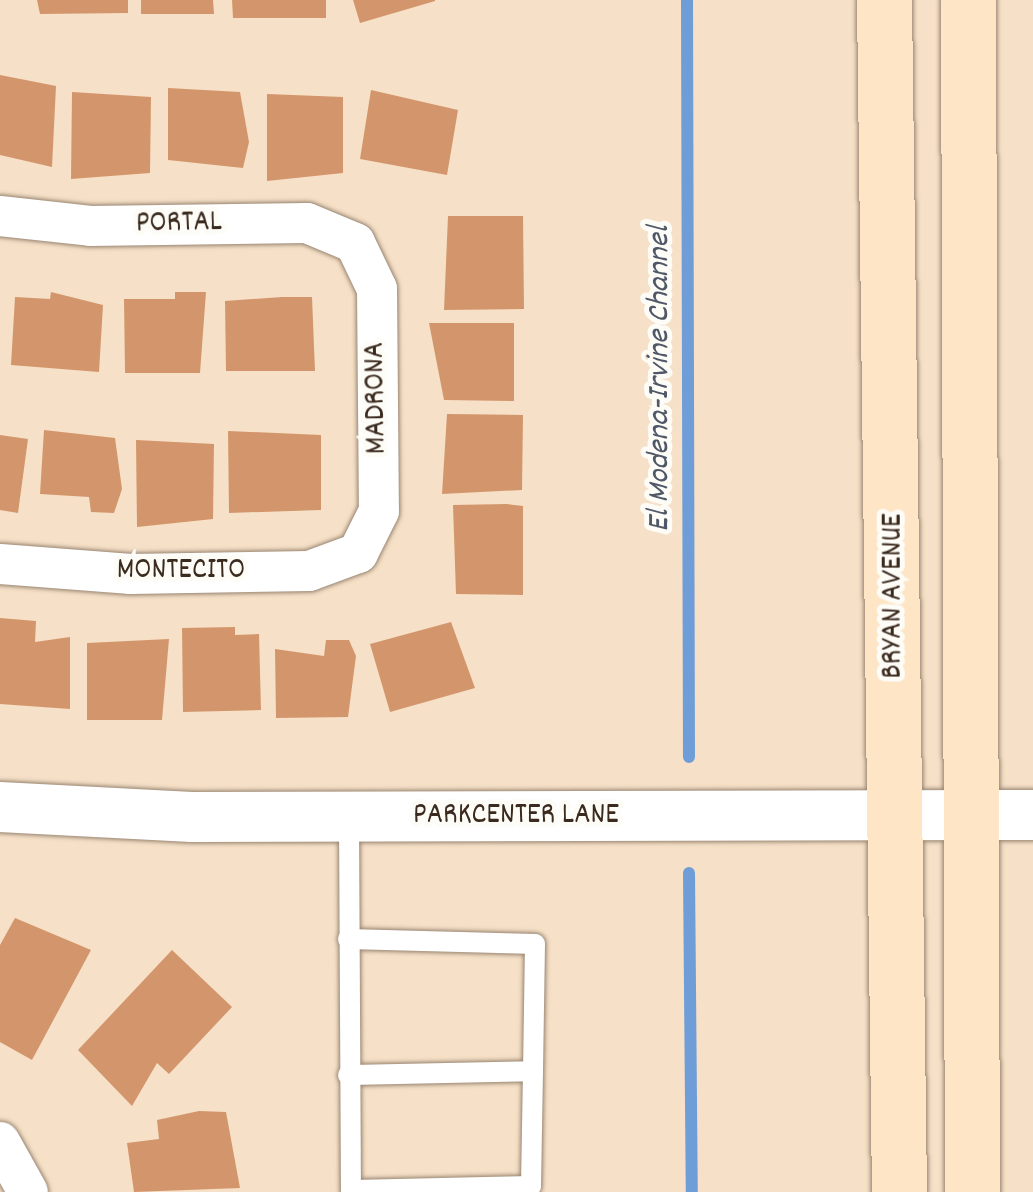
<!DOCTYPE html>
<style>
body{margin:0}
#map{position:relative;width:1033px;height:1192px;overflow:hidden;background:#f6e0c7;font-family:Dekko,sans-serif}
div>[style]{position:absolute}
[style*='--x']{left:calc(var(--x)*1px);top:calc(var(--y)*1px);width:calc(var(--w)*1px);rotate:calc(var(--a)*1deg)}
.stream>*{height:12px;margin:-6px;padding:0 6px;transform-origin:6px;border-radius:6px;background:#6f9dd8}
.building>*{inset:0;background:#d3966c}
.roads{filter:drop-shadow(0 0 2px #988572) drop-shadow(0 0 2px #988572)}
.service>*{height:20px;margin:-10px;padding:0 10px;transform-origin:10px;border-radius:10px;background:#fff}
.minor>*{height:40px;margin:-20px;padding:0 20px;transform-origin:20px;border-radius:20px;background:#fff}
.tertiary>*{height:50px;margin:-25px;padding:0 25px;transform-origin:25px;border-radius:25px;background:#fff}
.secondary>*{height:55px;margin:-27.5px;padding:0 27.5px;transform-origin:27.5px;border-radius:27.5px;background:#fde5c5}
span{translate:-50% -50%;white-space:nowrap;text-align:center;line-height:1.15;-webkit-text-stroke:10px #fdfcf7;paint-order:stroke}
.street-label{font-size:30px;color:#3b2a1e}
.water-label{font-size:32px;color:#505868;font-style:italic}
</style>
<div id="map">
<div class="stream">
<div style="--x:687;--y:0;--w:757;--a:89.85"></div>
<div style="--x:689;--y:873;--w:319;--a:89.5"></div>
</div>
<div class="building">
<div style="clip-path:polygon(37px 0,128px 0,128px 13px,40px 14px)"></div>
<div style="clip-path:polygon(141px 0,213px 0,214px 14px,141px 14px)"></div>
<div style="clip-path:polygon(232px 0,326px 0,326px 18px,233px 18px)"></div>
<div style="clip-path:polygon(353px 0,435px 0,435px 1px,360px 23px)"></div>
<div style="clip-path:polygon(0 75px,56px 86px,52px 167px,0 155px)"></div>
<div style="clip-path:polygon(168px 88px,240px 92px,249px 142px,243px 168px,168px 160px)"></div>
<div style="clip-path:polygon(371px 90px,458px 110px,447px 175px,360px 159px)"></div>
<div style="clip-path:polygon(72px 92px,151px 97px,150px 173px,71px 179px)"></div>
<div style="clip-path:polygon(267px 94px,343px 97px,343px 173px,267px 181px)"></div>
<div style="clip-path:polygon(448px 216px,523px 216px,524px 309px,444px 310px)"></div>
<div style="clip-path:polygon(51px 292px,103px 305px,99px 372px,11px 365px,15px 297px,50px 299px)"></div>
<div style="clip-path:polygon(175px 292px,206px 292px,200px 373px,125px 373px,124px 299px,175px 299px)"></div>
<div style="clip-path:polygon(282px 297px,312px 297px,315px 371px,226px 371px,225px 301px)"></div>
<div style="clip-path:polygon(429px 323px,514px 323px,514px 401px,444px 400px)"></div>
<div style="clip-path:polygon(447px 414px,523px 415px,522px 490px,442px 494px)"></div>
<div style="clip-path:polygon(44px 430px,115px 438px,122px 489px,114px 513px,91px 512px,89px 497px,40px 494px)"></div>
<div style="clip-path:polygon(228px 431px,321px 435px,321px 510px,229px 513px)"></div>
<div style="clip-path:polygon(0 435px,28px 439px,18px 513px,0 510px)"></div>
<div style="clip-path:polygon(136px 440px,214px 444px,213px 519px,137px 527px)"></div>
<div style="clip-path:polygon(507px 504px,523px 506px,523px 595px,456px 594px,453px 505px)"></div>
<div style="clip-path:polygon(0 618px,36px 621px,35px 642px,70px 637px,70px 709px,0 704px)"></div>
<div style="clip-path:polygon(451px 622px,475px 688px,390px 712px,370px 644px)"></div>
<div style="clip-path:polygon(235px 627px,235px 635px,259px 634px,261px 710px,183px 712px,182px 628px)"></div>
<div style="clip-path:polygon(169px 639px,162px 720px,87px 720px,87px 643px)"></div>
<div style="clip-path:polygon(326px 640px,349px 640px,356px 656px,348px 717px,276px 718px,275px 649px,324px 656px)"></div>
<div style="clip-path:polygon(15px 918px,91px 950px,32px 1060px,0 1042px,0 945px)"></div>
<div style="clip-path:polygon(172px 950px,232px 1007px,169px 1074px,157px 1063px,132px 1106px,78px 1050px)"></div>
<div style="clip-path:polygon(199px 1111px,226px 1112px,240px 1188px,134px 1192px,127px 1143px,159px 1139px,157px 1120px)"></div>
</div>
<div class="roads">
<div class="service">
<div style="--x:349;--y:817;--w:375;--a:89.7"></div>
<div style="--x:348;--y:939;--w:187;--a:1.5"></div>
<div style="--x:535;--y:944;--w:127;--a:90.9"></div>
<div style="--x:348;--y:1075;--w:185;--a:-1.2"></div>
<div style="--x:533;--y:1071;--w:115;--a:91"></div>
<div style="--x:531;--y:1186;--w:180;--a:178.7"></div>
</div>
<div class="minor">
<div style="--x:0;--y:216;--w:91;--a:6.3"></div>
<div style="--x:90;--y:226;--w:217;--a:-0.8"></div>
<div style="--x:307;--y:223;--w:52;--a:22.6"></div>
<div style="--x:355;--y:243;--w:51;--a:64.4"></div>
<div style="--x:377;--y:289;--w:222;--a:89.5"></div>
<div style="--x:379;--y:511;--w:47;--a:116.6"></div>
<div style="--x:358;--y:553;--w:52;--a:159.8"></div>
<div style="--x:309;--y:571;--w:178;--a:179"></div>
<div style="--x:131;--y:574;--w:131;--a:-175.6"></div>
<div style="--x:0;--y:1142;--w:57;--a:60.8"></div>
</div>
<div class="tertiary">
<div style="--x:0;--y:807;--w:192;--a:3"></div>
<div style="--x:192;--y:817;--w:841;--a:-0.14"></div>
</div>
<div class="secondary">
<div style="--x:884;--y:0;--w:1192;--a:89.28"></div>
<div style="--x:968;--y:0;--w:1192;--a:89.81"></div>
</div>
</div>
<div class="street-label">
<span style="left:179px;top:225px;rotate:-1deg">PORTAL</span>
<span style="left:378px;top:398px;rotate:-91deg">MADRONA</span>
<span style="left:181px;top:572px">MONTECITO</span>
<span style="left:895px;top:596px;rotate:-90deg">BRYAN AVENUE</span>
<span style="left:516px;top:817px">PARKCENTER LANE</span>
</div>
<div class="water-label">
<span style="left:661px;top:379px;rotate:-90deg">El Modena-Irvine Channel</span>
</div>
</div>
